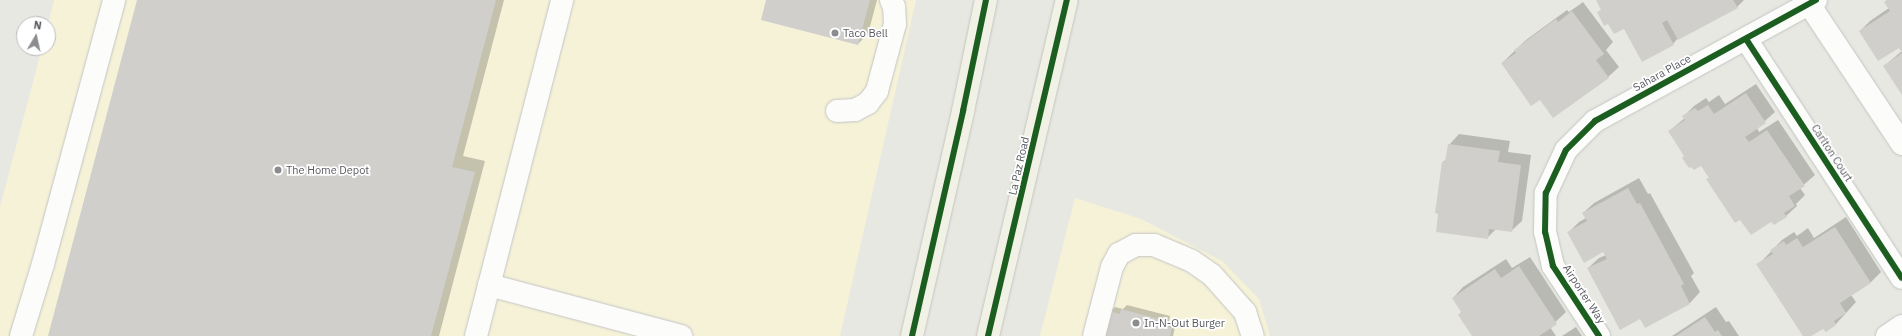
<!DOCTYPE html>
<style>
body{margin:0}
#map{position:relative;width:1902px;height:336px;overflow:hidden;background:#e8e8e2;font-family:"IBM Plex Sans",sans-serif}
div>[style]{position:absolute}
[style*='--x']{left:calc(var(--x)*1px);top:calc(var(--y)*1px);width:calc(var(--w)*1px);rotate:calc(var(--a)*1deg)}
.commercial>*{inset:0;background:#f5f2d8}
.shadow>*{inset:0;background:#0003}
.building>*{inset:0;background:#d0cfcc}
.roads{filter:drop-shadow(0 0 1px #c4c4c4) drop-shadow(0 0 1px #c4c4c4)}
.minor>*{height:22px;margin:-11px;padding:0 11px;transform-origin:11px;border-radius:11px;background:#fcfcfb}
.major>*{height:22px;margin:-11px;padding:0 11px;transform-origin:11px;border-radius:11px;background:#f1f1e5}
.cycleway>*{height:6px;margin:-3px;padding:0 3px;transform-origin:3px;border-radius:3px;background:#1b5e20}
.dots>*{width:11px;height:11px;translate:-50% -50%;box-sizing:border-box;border:2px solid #fff;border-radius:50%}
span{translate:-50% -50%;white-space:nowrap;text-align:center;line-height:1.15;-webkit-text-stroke:3.5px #fff;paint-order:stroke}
.poi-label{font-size:11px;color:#585a60}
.left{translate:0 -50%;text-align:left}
.street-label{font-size:11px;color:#585a60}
.north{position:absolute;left:16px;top:16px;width:40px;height:40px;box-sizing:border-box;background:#fff;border:1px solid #bcbdbf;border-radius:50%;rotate:9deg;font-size:11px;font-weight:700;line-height:16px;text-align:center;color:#585a60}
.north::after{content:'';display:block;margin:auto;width:14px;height:18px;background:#8a8c8e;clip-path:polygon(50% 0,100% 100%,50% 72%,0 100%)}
</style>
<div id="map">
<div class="commercial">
<div style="clip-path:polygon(54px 0,916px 0,840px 336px,0 336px,0 207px,42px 48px,48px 48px,48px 24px)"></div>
<div style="clip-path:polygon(1075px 198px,1141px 219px,1222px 261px,1259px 299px,1270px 336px,1040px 336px)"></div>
</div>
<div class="shadow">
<div style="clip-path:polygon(138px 0,504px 0,463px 156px,485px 161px,439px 336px,49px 336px)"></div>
<div style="clip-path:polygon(767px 0,877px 0,868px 34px,858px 44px)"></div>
<div style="clip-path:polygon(1597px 0,1744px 0,1737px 7px,1678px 38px,1673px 44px,1609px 22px,1598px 13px,1602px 9px)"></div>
<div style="clip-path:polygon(1887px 0,1902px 0,1902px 93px,1884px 66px,1902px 51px,1899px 47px,1860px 31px,1870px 21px,1889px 8px)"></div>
<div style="clip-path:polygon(1583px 2px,1613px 42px,1606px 50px,1619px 67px,1608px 77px,1553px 117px,1540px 98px,1502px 63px,1526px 40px,1567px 10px,1569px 12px)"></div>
<div style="clip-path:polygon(1756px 84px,1775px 112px,1757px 128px,1759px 132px,1778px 120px,1815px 175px,1800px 188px,1805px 195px,1796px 204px,1797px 206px,1786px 216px,1774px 224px,1772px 220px,1740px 218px,1708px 179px,1710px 177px,1701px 165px,1685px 156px,1669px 131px,1685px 118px,1684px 116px,1694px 106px,1706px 98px,1709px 102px,1719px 95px,1725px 104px)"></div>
<div style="clip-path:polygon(1459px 134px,1510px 141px,1508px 152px,1531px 155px,1522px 221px,1511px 231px,1496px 229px,1487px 238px,1443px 162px,1447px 159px,1449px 145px)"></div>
<div style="clip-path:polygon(1639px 178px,1648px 194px,1650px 193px,1694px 273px,1691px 276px,1700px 292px,1690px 303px,1645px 326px,1641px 318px,1588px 268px,1599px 258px,1606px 255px,1604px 251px,1569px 232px,1579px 222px,1586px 218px,1583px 213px,1594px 203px)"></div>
<div style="clip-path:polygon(1846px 217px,1881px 272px,1871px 282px,1851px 295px,1856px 302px,1836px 324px,1823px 327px,1809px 336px,1804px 336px,1758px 265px,1782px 240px,1794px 232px,1797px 236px,1808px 228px,1814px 238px)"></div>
<div style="clip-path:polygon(1530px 257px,1566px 312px,1550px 327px,1556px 336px,1473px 336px,1462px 312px,1453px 298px,1463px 287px,1506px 259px,1512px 268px)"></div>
<div style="clip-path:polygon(1127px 305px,1170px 316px,1169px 321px,1176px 323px,1173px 336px,1103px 336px,1110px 312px,1115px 307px,1123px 309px)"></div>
<div style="clip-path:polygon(1716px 307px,1726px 322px,1729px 321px,1739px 336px,1672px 336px)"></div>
<div style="clip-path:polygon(1576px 327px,1582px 336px,1562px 336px)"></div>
</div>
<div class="building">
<div style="clip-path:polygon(137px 0,496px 0,452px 167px,475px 172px,431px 336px,48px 336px)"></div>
<div style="clip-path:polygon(766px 0,870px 0,858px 45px,761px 20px)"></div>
<div style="clip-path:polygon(1596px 0,1733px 0,1738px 8px,1678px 40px,1667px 20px,1662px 23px,1674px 45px,1642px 62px,1624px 29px,1614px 34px,1608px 24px,1604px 26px,1597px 12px,1601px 10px)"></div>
<div style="clip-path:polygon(1887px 0,1902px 0,1902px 53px,1899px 48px,1878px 61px,1859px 31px,1890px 11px,1884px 2px)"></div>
<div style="clip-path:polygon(1572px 11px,1604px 54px,1596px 60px,1609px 78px,1553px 118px,1540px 100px,1531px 106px,1501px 63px,1516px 53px,1514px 50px,1556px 19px,1558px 22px)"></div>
<div style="clip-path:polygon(1902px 53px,1902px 95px,1883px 66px)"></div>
<div style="clip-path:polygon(1746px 93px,1766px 123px,1745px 137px,1749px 142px,1767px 130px,1805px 186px,1789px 196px,1795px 206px,1784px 213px,1787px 217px,1774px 225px,1771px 222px,1751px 235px,1740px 220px,1735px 223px,1706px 179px,1709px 178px,1701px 166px,1694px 170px,1691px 167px,1689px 168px,1682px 158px,1684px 156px,1668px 131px,1685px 120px,1682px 116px,1695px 108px,1698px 111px,1708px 105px,1714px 114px)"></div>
<div style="clip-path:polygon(1448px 144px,1500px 151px,1498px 162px,1521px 165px,1512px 232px,1489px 229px,1488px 239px,1436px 232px,1438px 214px,1435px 213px,1442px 162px,1445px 162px)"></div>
<div style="clip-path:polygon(1628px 188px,1637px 204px,1640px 203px,1684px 284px,1681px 286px,1690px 304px,1645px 328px,1640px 319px,1620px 330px,1587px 268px,1607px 259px,1603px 252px,1584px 263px,1567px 232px,1587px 221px,1582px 213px)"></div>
<div style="clip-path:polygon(1835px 227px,1871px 283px,1840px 303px,1846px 313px,1834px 321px,1836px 325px,1826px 332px,1823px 329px,1811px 336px,1803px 336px,1756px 264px,1773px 254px,1770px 250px,1784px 241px,1786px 245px,1797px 238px,1803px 247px)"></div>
<div style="clip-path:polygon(1519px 266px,1557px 324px,1539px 336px,1472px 336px,1458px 315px,1461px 312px,1452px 298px,1495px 269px,1501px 278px)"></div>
<div style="clip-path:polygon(1121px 309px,1166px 321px,1165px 326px,1172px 328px,1170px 336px,1102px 336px,1109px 311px,1120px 314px)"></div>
<div style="clip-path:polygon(1705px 317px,1715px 332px,1718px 330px,1722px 336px,1676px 336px)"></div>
</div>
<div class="roads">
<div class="minor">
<div style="--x:1809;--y:4;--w:168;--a:56.4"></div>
<div style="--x:1746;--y:39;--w:285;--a:56.9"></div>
<div style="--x:837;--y:111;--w:18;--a:-3"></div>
<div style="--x:855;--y:110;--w:15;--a:-28"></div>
<div style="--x:868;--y:103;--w:15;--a:-53"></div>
<div style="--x:877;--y:91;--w:69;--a:-75"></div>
<div style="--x:895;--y:24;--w:17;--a:-93"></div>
<div style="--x:894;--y:7;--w:8;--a:-113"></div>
<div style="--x:489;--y:285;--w:199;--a:14.9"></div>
<div style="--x:21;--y:336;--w:75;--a:-73"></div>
<div style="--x:43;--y:264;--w:273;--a:-74.9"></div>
<div style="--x:476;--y:336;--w:347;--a:-75.6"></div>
<div style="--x:1094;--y:336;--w:71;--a:-75.4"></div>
<div style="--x:1112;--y:267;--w:15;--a:-62"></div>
<div style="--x:1119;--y:254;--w:19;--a:-28"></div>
<div style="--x:1136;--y:245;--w:18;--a:0"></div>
<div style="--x:1154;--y:245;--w:41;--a:22.8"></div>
<div style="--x:1192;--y:261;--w:24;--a:35"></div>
<div style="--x:1212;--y:275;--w:50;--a:48.3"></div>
<div style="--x:1245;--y:312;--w:25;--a:72"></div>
<div style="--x:1599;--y:336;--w:84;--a:-123.3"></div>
<div style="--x:1553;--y:266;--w:35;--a:-103"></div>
<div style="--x:1545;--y:232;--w:39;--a:-89"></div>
<div style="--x:1546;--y:193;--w:47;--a:-65.1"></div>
<div style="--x:1566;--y:150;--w:41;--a:-45"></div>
<div style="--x:1595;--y:121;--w:252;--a:-28.7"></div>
<div style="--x:1887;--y:336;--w:18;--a:-34"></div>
</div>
<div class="major">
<div style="--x:912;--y:336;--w:231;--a:-77.2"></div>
<div style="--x:963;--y:111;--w:113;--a:-78.3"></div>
<div style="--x:988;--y:336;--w:345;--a:-76.8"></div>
</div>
</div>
<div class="cycleway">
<div style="--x:1746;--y:39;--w:285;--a:56.9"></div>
<div style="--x:912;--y:336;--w:231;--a:-77.2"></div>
<div style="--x:963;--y:111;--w:113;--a:-78.3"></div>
<div style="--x:988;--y:336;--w:345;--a:-76.8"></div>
<div style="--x:1599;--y:336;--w:84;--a:-123.3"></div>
<div style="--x:1553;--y:266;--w:35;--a:-103"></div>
<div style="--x:1545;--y:232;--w:39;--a:-89"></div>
<div style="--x:1546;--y:193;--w:47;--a:-65.1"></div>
<div style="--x:1566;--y:150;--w:41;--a:-45"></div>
<div style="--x:1595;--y:121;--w:252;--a:-28.7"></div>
</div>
<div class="dots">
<div style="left:835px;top:33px;background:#8a8c8e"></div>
<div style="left:278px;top:170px;background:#8a8c8e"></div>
<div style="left:1136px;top:323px;background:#8a8c8e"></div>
</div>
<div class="poi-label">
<span class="left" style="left:843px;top:33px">Taco Bell</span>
<span class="left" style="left:286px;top:170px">The Home Depot</span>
<span class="left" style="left:1144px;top:323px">In-N-Out Burger</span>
</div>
<div class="street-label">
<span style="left:1662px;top:73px;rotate:-29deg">Sahara Place</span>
<span style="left:1832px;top:153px;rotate:57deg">Carlton Court</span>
<span style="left:1019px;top:166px;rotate:-77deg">La Paz Road</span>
<span style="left:1584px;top:294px;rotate:57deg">Airporter Way</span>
</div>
<div class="north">N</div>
</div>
